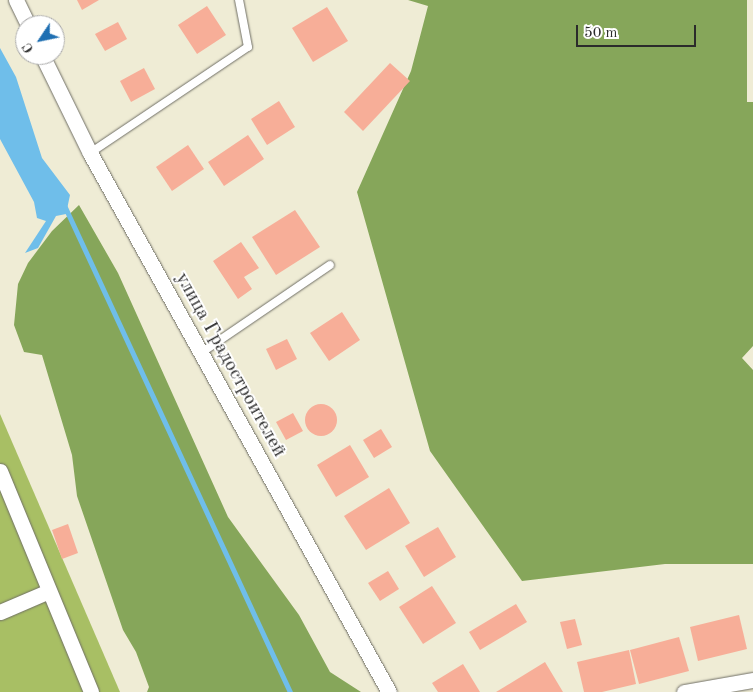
<!DOCTYPE html>
<meta charset="utf-8">
<style>
body{margin:0}
#map{position:relative;width:753px;height:692px;overflow:hidden;background:#efecd5;font-family:"Old Standard TT",serif}
div>[style]{position:absolute}
[style*='--x']{left:calc(var(--x)*1px);top:calc(var(--y)*1px);width:calc(var(--w)*1px);rotate:calc(var(--a)*1deg)}
.green>*{inset:0;background:#a8bf64}
.forest>*{inset:0;background:#86a65a}
.water>*{inset:0;background:#6fbeea}
.stream>*{height:5px;margin:-2.5px;padding:0 2.5px;transform-origin:2.5px;border-radius:2.5px;background:#6fbeea}
.building>*{inset:0;background:#f7ae98}
.round{border-radius:50%}
.roads{filter:drop-shadow(0 0 1px #706f66) drop-shadow(0 0 1px #706f66)}
.lane>*{height:8px;margin:-4px;padding:0 4px;transform-origin:4px;border-radius:4px;background:#fff}
.street>*{height:15px;margin:-7.5px;padding:0 7.5px;transform-origin:7.5px;border-radius:7.5px;background:#fff}
span{translate:-50% -50%;white-space:nowrap;text-align:center;line-height:1.15;-webkit-text-stroke:4px #fff;paint-order:stroke}
.street-label{font-size:20px;color:#2b2b2b}
.north{position:absolute;left:15px;top:15px;width:50px;height:50px;box-sizing:border-box;background:#fff;border:1px solid #aaa;border-radius:50%;rotate:236deg;font-size:14px;font-weight:700;line-height:20px;text-align:center;color:#2b2b2b}
.north::after{content:'';display:block;margin:auto;width:18px;height:22px;background:#1f6fb2;clip-path:polygon(50% 0,100% 100%,50% 72%,0 100%)}
.scale{position:absolute;left:576px;top:25px;width:120px;height:22px;box-sizing:border-box;border:2px solid #2b2b2b;border-top:0;padding-left:6px;font-size:15px;line-height:18px;white-space:nowrap;color:#2b2b2b;-webkit-text-stroke:4px #fff;paint-order:stroke}
</style>
<div id="map">
<div class="green">
<div style="clip-path:polygon(0 414px,120px 692px,0 692px)"></div>
</div>
<div class="forest">
<div style="clip-path:polygon(408px 0,747px 0,747px 102px,753px 102px,753px 346px,742px 358px,753px 370px,753px 564px,665px 564px,522px 581px,430px 451px,357px 192px,411px 71px,428px 6px)"></div>
<div style="clip-path:polygon(79px 205px,118px 273px,228px 517px,299px 615px,330px 672px,361px 692px,147px 692px,149px 687px,136px 652px,123px 630px,77px 496px,72px 455px,42px 355px,24px 352px,14px 325px,18px 284px,28px 263px,52px 231px)"></div>
</div>
<div class="water">
<div style="clip-path:polygon(0 48px,16px 77px,42px 158px,70px 195px,66px 214px,56px 216px,38px 248px,25px 253px,46px 221px,37px 218px,34px 202px,0 139px)"></div>
</div>
<div class="stream">
<div style="--x:64;--y:205;--w:537;--a:65.11"></div>
</div>
<div class="building">
<div style="clip-path:polygon(77px 0,99px 0,82px 10px)"></div>
<div style="clip-path:polygon(207px 6px,226px 35px,197px 54px,178px 25px)"></div>
<div style="clip-path:polygon(327px 7px,348px 41px,313px 62px,292px 28px)"></div>
<div style="clip-path:polygon(118px 22px,127px 39px,105px 51px,95px 34px)"></div>
<div style="clip-path:polygon(390px 63px,410px 81px,363px 131px,344px 112px)"></div>
<div style="clip-path:polygon(144px 68px,155px 89px,131px 102px,120px 81px)"></div>
<div style="clip-path:polygon(279px 101px,295px 127px,267px 145px,251px 119px)"></div>
<div style="clip-path:polygon(248px 135px,264px 159px,224px 186px,208px 162px)"></div>
<div style="clip-path:polygon(188px 145px,204px 169px,172px 191px,156px 167px)"></div>
<div style="clip-path:polygon(295px 210px,320px 247px,276px 275px,252px 237px)"></div>
<div style="clip-path:polygon(241px 242px,259px 268px,244px 277px,252px 289px,238px 299px,213px 261px)"></div>
<div style="clip-path:polygon(342px 312px,360px 340px,329px 361px,310px 333px)"></div>
<div style="clip-path:polygon(287px 339px,297px 359px,276px 370px,266px 349px)"></div>
<div class="round" style="left:305px;top:404px;width:32px;height:32px"></div>
<div style="clip-path:polygon(293px 413px,303px 431px,286px 440px,276px 422px)"></div>
<div style="clip-path:polygon(381px 429px,392px 447px,374px 458px,363px 440px)"></div>
<div style="clip-path:polygon(350px 445px,369px 477px,336px 497px,317px 465px)"></div>
<div style="clip-path:polygon(389px 488px,410px 523px,366px 550px,344px 516px)"></div>
<div style="clip-path:polygon(68px 524px,78px 553px,62px 559px,52px 530px)"></div>
<div style="clip-path:polygon(438px 527px,456px 557px,424px 577px,405px 546px)"></div>
<div style="clip-path:polygon(388px 571px,399px 589px,380px 601px,368px 583px)"></div>
<div style="clip-path:polygon(432px 586px,456px 623px,423px 644px,399px 607px)"></div>
<div style="clip-path:polygon(516px 604px,527px 622px,480px 650px,469px 632px)"></div>
<div style="clip-path:polygon(739px 615px,747px 649px,698px 661px,690px 627px)"></div>
<div style="clip-path:polygon(575px 619px,582px 645px,567px 649px,560px 622px)"></div>
<div style="clip-path:polygon(679px 637px,689px 671px,639px 684px,630px 650px)"></div>
<div style="clip-path:polygon(629px 650px,636px 684px,602px 692px,584px 692px,577px 662px)"></div>
<div style="clip-path:polygon(545px 662px,563px 692px,496px 692px)"></div>
<div style="clip-path:polygon(463px 664px,480px 692px,438px 692px,432px 683px)"></div>
</div>
<div class="roads">
<div class="lane">
<div style="--x:90;--y:153;--w:190;--a:-33.9"></div>
<div style="--x:248;--y:47;--w:48;--a:-100.8"></div>
<div style="--x:201;--y:353;--w:156;--a:-34.3"></div>
</div>
<div class="street">
<div style="--x:16;--y:0;--w:28;--a:64"></div>
<div style="--x:42;--y:55;--w:109;--a:63.9"></div>
<div style="--x:90;--y:153;--w:616;--a:60.98"></div>
<div style="--x:0;--y:471;--w:239;--a:67.6"></div>
<div style="--x:0;--y:612;--w:53;--a:-23.2"></div>
<div style="--x:684;--y:692;--w:70;--a:-9.9"></div>
</div>
</div>
<div class="street-label">
<span style="left:230px;top:365px;rotate:61deg">улица Градостроителей</span>
</div>
<div class="north">С</div>
<div class="scale">50 m</div>
</div>
